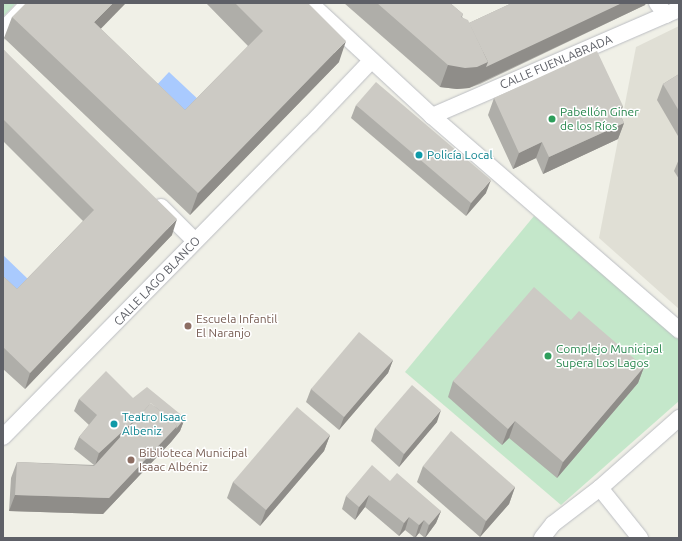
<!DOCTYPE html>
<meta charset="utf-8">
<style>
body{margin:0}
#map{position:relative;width:682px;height:541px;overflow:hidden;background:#f0f0e7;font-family:Ubuntu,sans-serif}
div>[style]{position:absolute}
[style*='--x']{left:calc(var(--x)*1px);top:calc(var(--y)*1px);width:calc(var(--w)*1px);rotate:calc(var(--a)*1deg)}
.education>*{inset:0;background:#e0dfd5}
.green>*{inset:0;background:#c4e7ca}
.water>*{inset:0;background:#a9cafe}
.roads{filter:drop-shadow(0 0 1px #bbbdc2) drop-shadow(0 0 1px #bbbdc2)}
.street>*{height:16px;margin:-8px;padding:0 8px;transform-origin:8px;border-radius:8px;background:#fff}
.wall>*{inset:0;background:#afaea9}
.shaded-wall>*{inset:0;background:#8f8d89}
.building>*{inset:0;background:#cccac4}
.dots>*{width:11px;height:11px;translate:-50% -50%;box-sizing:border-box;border:2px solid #fff;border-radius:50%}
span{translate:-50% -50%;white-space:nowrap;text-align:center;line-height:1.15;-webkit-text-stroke:3px #fff;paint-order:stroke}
.street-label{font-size:12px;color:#5e6067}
.leisure-label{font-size:12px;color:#27864d}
.left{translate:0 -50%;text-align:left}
.culture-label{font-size:12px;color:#0d838f}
.education-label{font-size:12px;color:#785e54}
.frame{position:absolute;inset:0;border:4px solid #5e6067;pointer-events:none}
</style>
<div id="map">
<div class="education">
<div style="clip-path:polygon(679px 26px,679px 309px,599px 238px,636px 47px)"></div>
</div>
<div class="green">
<div style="clip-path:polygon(3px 3px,16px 3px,3px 17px)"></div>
<div style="clip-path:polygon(534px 216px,679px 340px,679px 401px,561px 505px,405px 372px)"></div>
</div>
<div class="water">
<div style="clip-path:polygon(169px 72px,201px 102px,185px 119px,153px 89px)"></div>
<div style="clip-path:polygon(3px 255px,30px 281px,14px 297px,3px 286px)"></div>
</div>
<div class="roads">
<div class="street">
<div style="--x:310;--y:3;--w:166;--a:42.8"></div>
<div style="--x:432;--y:116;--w:327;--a:40.9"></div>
<div style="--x:657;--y:3;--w:15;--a:53"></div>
<div style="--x:3;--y:30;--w:37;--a:-46"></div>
<div style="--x:432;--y:116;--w:269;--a:-23.4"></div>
<div style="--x:161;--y:207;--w:48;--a:45"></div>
<div style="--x:3;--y:437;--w:438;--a:-45.5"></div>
<div style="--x:310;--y:125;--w:88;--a:-46.4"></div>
<div style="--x:600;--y:488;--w:64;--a:51.3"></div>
<div style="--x:542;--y:538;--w:18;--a:-52"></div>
<div style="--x:553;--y:524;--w:59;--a:-37.5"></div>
<div style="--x:600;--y:488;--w:106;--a:-41.5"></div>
</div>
</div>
<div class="wall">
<div style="clip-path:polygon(206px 3px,308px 3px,339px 62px,190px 215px,4px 38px,12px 17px,101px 29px,185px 110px,248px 46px)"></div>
<div style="clip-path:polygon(344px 3px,450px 3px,463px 14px,462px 17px,469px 23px,512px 3px,646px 3px,645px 5px,480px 84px,469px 88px,457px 89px,440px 87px)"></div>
<div style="clip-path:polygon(3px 49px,172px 235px,25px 389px,3px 369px,3px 276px,17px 289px,83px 221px,3px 141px)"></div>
<div style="clip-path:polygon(679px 74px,679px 135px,678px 136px,657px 100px,663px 84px)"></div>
<div style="clip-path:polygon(494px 98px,620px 114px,624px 123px,618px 139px,543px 174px,536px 158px,513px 169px,488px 115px)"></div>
<div style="clip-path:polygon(356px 105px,486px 193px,466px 216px,351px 118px)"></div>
<div style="clip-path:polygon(679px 159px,679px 179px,674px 171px)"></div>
<div style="clip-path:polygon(571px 320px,644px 367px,638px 383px,557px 478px,509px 438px,502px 445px,448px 397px,453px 381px)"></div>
<div style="clip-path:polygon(393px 360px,388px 373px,339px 430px,306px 402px,311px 389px)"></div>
<div style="clip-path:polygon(133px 398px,185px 418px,180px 431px,171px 442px,103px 514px,9px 511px,11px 478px,17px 462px,94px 465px,74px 449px,79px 437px,89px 425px,74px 411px,79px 399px)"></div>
<div style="clip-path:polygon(437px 422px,399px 467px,371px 441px,375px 428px)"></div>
<div style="clip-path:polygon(330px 435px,324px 451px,260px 526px,227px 498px,233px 482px)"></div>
<div style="clip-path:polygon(423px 466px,515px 487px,509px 504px,480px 537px,417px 482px)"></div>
<div style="clip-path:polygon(390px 481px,441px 511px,436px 523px,425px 538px,419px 533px,415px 538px,405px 530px,399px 536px,365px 507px,355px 520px,342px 509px,346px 496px)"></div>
</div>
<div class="shaded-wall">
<div style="clip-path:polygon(113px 3px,126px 3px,86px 44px,94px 22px)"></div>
<div style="clip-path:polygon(622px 3px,646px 3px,645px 5px,469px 88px,457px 89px,440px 87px,448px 65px)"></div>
<div style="clip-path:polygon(346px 41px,339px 62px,190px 215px,198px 193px)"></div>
<div style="clip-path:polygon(623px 106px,617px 123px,617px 109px)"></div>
<div style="clip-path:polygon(624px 123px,618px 139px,543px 174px,549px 157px)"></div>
<div style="clip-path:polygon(542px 142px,536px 158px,513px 169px,519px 153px)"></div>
<div style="clip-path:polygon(491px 180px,486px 193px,466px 216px,471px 203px)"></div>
<div style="clip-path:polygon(177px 219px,172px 235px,25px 389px,30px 373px)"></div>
<div style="clip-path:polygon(393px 360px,388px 373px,339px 430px,344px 417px)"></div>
<div style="clip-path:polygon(644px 367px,638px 383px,557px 478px,563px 462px)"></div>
<div style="clip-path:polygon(149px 407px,95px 466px,99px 453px)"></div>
<div style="clip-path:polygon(441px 410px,437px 422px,399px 467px,404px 454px)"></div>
<div style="clip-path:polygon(185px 418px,180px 431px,171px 442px,103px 514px,9px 511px,15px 495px,109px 498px)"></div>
<div style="clip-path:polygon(515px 421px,509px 438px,502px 445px,508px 429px)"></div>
<div style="clip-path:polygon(330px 435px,324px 451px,260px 526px,266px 510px)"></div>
<div style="clip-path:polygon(515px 487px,509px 504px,480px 537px,486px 521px)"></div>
<div style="clip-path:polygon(369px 495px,365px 507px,355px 520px,359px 507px)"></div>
<div style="clip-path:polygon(441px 511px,436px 523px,425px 538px,429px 525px)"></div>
<div style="clip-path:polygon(409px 517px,405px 530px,399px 536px,404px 523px)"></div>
<div style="clip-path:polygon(424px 520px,419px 533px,415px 538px,419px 525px)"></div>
</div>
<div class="building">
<div style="clip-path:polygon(26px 3px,113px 3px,94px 22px,185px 110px,263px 31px,235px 3px,308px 3px,346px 41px,198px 193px,12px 17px)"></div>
<div style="clip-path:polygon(377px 3px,450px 3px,463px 14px,461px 17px,468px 20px,488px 62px,477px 67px,465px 68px,448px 65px)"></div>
<div style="clip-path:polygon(512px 3px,622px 3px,486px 67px,488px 62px,469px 23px)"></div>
<div style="clip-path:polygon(3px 49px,177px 219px,30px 373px,3px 347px,3px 276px,17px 289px,94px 210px,4px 120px,3px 122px)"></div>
<div style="clip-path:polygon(597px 51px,623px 106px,617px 109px,624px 123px,549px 157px,542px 142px,519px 153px,494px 98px)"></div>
<div style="clip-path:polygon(679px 74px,679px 111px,663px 84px)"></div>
<div style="clip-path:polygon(376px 82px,491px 180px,471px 203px,356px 105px)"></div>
<div style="clip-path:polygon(534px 287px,571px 320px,579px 311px,644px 367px,563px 462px,515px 421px,508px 429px,453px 381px)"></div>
<div style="clip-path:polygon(359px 332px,393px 360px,344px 417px,311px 389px)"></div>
<div style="clip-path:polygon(106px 371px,133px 398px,147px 387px,185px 418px,176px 429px,177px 426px,151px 403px,137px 418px,99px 453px,79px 437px,97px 415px,79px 399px)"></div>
<div style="clip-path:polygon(412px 385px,441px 410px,404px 454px,375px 428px)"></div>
<div style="clip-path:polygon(151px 403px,177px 426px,109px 498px,15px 495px,17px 462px,94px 466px)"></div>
<div style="clip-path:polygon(297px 407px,330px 435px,266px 510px,233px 482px)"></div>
<div style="clip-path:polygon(451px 431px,515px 487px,486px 521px,423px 466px)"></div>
<div style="clip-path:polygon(372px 465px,390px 481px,397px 473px,441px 511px,429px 525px,424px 520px,419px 525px,409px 517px,404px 523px,369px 495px,359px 507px,346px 496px)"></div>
</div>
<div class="dots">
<div style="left:552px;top:119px;background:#2e9e5b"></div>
<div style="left:419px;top:155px;background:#0f9aa8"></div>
<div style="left:188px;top:326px;background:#8d6e63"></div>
<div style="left:548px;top:356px;background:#2e9e5b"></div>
<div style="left:114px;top:424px;background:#0f9aa8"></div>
<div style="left:131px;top:460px;background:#8d6e63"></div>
</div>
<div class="street-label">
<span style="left:556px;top:62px;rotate:-23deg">CALLE FUENLABRADA</span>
<span style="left:157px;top:281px;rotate:-46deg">CALLE LAGO BLANCO</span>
</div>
<div class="leisure-label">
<span class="left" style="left:560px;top:119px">Pabellón Giner<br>de los Ríos</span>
<span class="left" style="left:556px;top:356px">Complejo Municipal<br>Supera Los Lagos</span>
</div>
<div class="culture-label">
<span class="left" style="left:427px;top:155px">Policía Local</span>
<span class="left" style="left:122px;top:424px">Teatro Isaac<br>Albeniz</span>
</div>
<div class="education-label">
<span class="left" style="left:196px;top:326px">Escuela Infantil<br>El Naranjo</span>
<span class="left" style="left:139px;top:460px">Biblioteca Municipal<br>Isaac Albéniz</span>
</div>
<div class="frame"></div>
</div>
